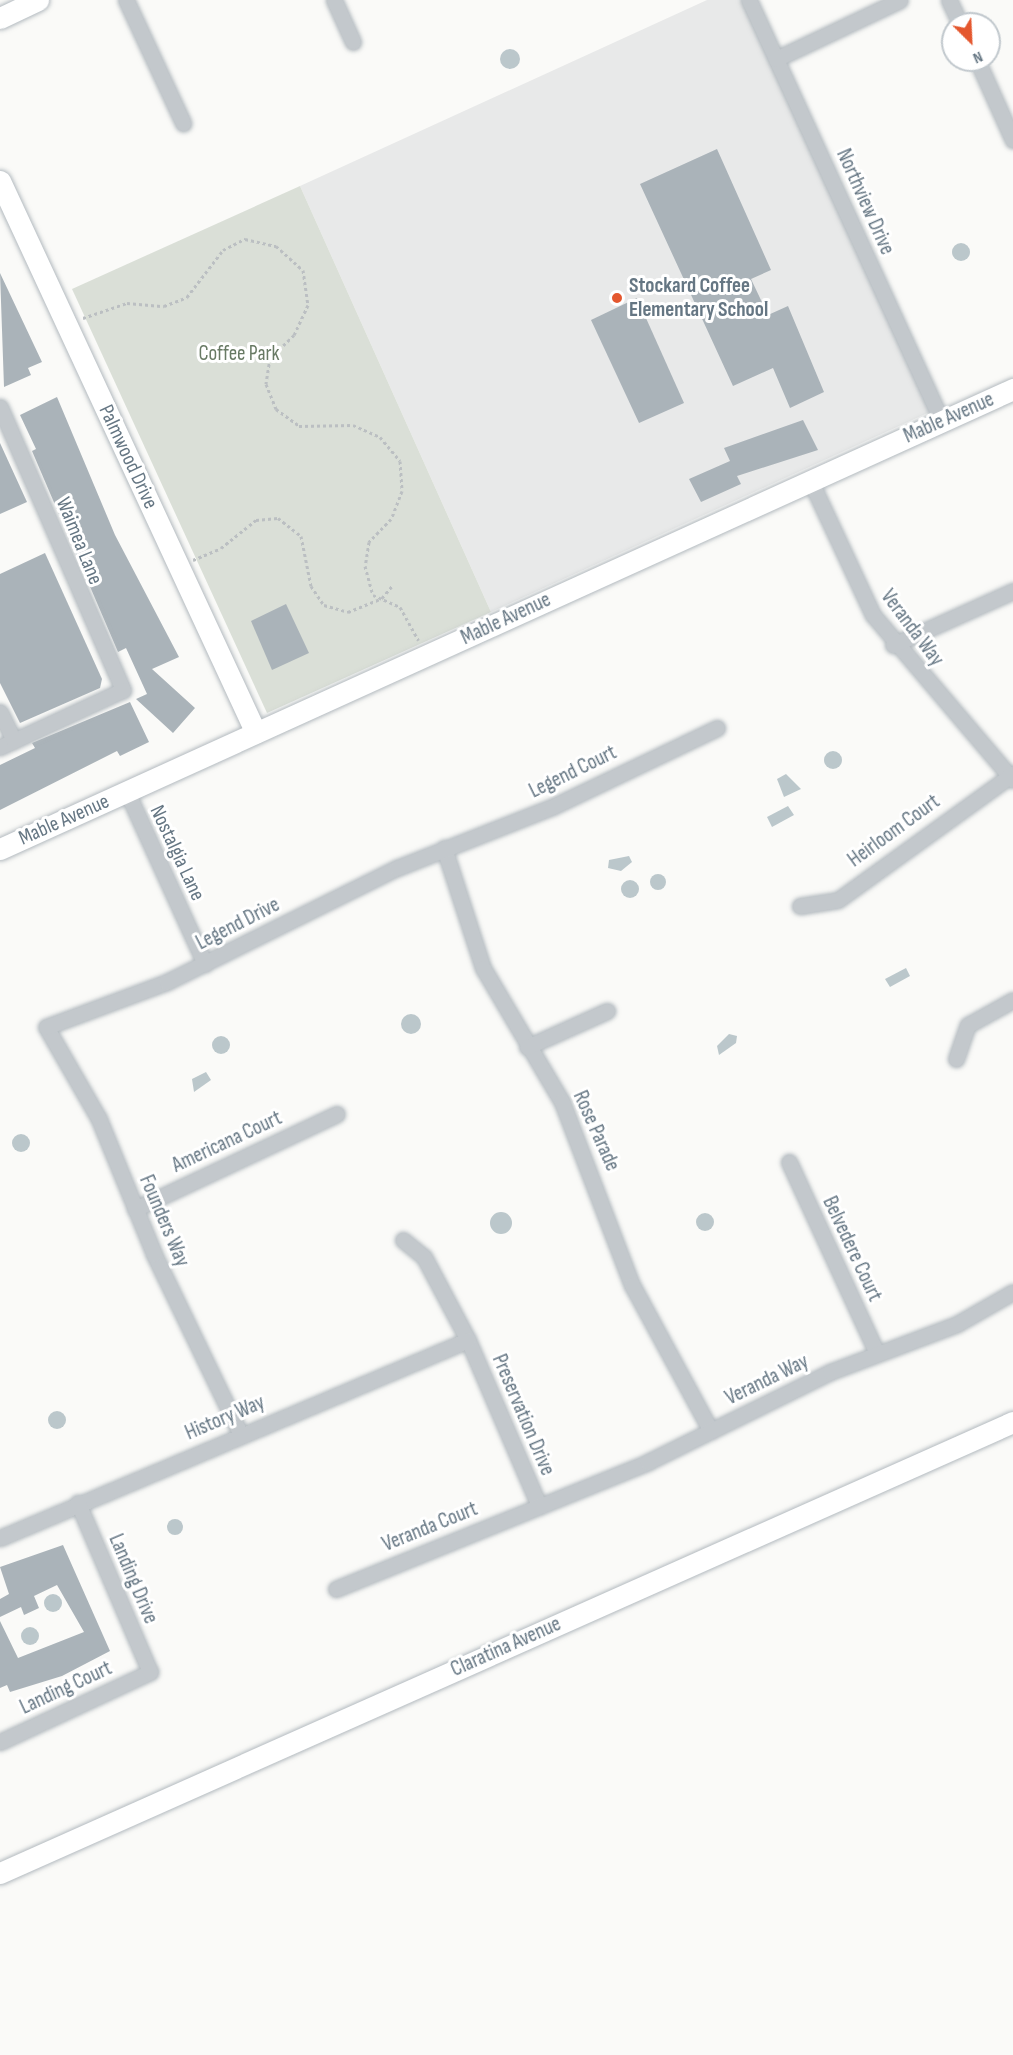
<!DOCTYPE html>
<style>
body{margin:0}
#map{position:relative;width:1013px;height:2055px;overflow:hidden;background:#fafaf8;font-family:"Sofia Sans Condensed",sans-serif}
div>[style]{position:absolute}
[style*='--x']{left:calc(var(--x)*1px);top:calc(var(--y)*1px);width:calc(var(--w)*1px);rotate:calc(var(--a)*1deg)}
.built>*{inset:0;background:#e8e9e9}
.green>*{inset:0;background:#dadfd7}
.water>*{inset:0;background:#bbc7cb}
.round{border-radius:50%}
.building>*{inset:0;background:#aab3b9}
.path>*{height:3px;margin-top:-1.5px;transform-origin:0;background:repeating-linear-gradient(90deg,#bbbfc2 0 3px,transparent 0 6px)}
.roads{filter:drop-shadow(0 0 2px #b3babf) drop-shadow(0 0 2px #b3babf)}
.street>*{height:15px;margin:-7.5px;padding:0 7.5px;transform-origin:7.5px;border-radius:7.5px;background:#c3c8cc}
.secondary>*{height:21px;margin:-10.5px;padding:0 10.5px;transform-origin:10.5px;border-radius:10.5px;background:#fff}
.dots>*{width:16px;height:16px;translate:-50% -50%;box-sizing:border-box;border:3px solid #fff;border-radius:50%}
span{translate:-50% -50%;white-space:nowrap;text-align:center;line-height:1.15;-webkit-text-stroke:6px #fff;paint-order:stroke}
.street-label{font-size:21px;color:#657683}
.poi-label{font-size:21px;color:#657683;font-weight:700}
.left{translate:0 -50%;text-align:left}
.park-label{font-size:21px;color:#687a64}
.north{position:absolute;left:941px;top:12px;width:60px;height:60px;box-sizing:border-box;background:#fff;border:2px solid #c1c8cd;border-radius:50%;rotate:156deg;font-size:16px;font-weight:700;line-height:24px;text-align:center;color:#657683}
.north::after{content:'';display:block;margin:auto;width:21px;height:27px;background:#e4572e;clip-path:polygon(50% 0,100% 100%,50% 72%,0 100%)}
</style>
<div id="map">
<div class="built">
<div style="clip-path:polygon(707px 0,747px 0,934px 410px,491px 612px,300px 186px)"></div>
</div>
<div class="green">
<div style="clip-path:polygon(300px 186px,491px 612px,267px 713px,72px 289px)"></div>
</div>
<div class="water">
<div class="round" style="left:500px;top:49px;width:20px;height:20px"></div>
<div class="round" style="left:952px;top:243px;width:18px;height:18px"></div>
<div class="round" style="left:824px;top:751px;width:18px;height:18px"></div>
<div style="clip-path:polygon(786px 774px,801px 789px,784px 797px,777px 779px)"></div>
<div style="clip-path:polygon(788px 806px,794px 815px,772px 827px,767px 817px)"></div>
<div style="clip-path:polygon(629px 856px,632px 862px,621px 871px,608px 868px,609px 860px)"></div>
<div class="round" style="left:650px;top:874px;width:16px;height:16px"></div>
<div class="round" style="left:621px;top:880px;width:18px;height:18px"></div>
<div style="clip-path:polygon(906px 968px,910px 976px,890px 987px,885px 979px)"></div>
<div class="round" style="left:401px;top:1014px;width:20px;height:20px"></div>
<div style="clip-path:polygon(729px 1034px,737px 1036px,736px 1043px,719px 1055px,717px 1046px)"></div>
<div class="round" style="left:212px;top:1036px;width:18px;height:18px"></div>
<div style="clip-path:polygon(206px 1072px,211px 1080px,194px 1092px,192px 1079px)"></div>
<div class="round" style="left:12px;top:1134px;width:18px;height:18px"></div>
<div class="round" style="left:490px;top:1212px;width:22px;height:22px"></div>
<div class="round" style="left:696px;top:1213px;width:18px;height:18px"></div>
<div class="round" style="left:48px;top:1411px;width:18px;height:18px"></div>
<div class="round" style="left:167px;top:1519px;width:16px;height:16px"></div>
<div class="round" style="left:44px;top:1594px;width:18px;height:18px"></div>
<div class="round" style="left:21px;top:1627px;width:18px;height:18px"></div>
</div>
<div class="building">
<div style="clip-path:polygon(717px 149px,771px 270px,751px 279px,768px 315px,788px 306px,824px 392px,790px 408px,773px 368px,733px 386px,640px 184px)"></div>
<div style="clip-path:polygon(0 273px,42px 362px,28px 368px,31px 375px,4px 387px)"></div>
<div style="clip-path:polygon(637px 298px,684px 403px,639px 423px,591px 320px)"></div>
<div style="clip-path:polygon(57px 397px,115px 535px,179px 657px,152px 669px,195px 708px,173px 733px,136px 699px,147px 694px,126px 648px,118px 652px,32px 451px,36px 449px,20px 415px)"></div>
<div style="clip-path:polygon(803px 420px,818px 450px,737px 476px,741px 484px,701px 502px,689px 479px,730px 461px,724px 448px)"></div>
<div style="clip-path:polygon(0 443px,27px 502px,0 514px)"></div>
<div style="clip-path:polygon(45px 553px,102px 679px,100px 688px,20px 723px,0 683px,0 574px)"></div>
<div style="clip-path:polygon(286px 604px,309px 653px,272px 670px,251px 621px)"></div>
<div style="clip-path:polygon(130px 702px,149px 742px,120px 756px,117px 751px,0 810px,0 765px,35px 748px,32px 743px)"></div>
<div style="clip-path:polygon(63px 1545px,110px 1651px,62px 1676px,10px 1692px,7px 1685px,0 1688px,0 1621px,18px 1658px,84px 1632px,57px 1585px,34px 1596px,39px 1608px,24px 1615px,21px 1607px,0 1617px,0 1599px,9px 1594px,0 1567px)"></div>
</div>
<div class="path">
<div style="--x:83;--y:318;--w:46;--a:-18.8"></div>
<div style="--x:127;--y:303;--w:37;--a:5"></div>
<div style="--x:164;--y:306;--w:25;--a:-21"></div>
<div style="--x:187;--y:297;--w:59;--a:-52.5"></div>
<div style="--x:223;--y:250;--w:25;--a:-27"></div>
<div style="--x:245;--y:239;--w:32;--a:13"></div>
<div style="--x:276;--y:246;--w:36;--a:42"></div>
<div style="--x:303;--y:270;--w:35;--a:82"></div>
<div style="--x:308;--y:305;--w:33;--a:115"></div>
<div style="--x:294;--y:335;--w:33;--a:136"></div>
<div style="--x:270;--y:358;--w:26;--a:99"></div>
<div style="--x:266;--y:384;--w:27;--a:68"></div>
<div style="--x:276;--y:409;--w:29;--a:36"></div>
<div style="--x:299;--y:426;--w:54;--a:-1.1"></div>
<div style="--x:353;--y:425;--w:30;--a:24"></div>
<div style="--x:380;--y:437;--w:31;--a:50"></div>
<div style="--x:400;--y:461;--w:30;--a:86"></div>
<div style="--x:402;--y:491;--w:30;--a:111"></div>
<div style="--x:391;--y:519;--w:32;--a:134"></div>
<div style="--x:369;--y:542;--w:24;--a:99"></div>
<div style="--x:365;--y:566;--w:30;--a:75"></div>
<div style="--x:373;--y:595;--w:30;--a:24"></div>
<div style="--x:400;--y:607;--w:38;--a:61"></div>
<div style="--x:193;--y:560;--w:30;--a:-23"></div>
<div style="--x:221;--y:548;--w:45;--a:-38.7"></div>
<div style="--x:256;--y:520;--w:22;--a:-5"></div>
<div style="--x:278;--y:518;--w:29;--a:38"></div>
<div style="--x:301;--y:536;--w:51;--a:78.7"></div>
<div style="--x:311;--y:586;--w:23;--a:56"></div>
<div style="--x:324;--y:605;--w:25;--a:16"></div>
<div style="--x:348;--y:612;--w:37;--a:-22"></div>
<div style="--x:382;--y:598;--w:16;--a:-50"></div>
</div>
<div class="roads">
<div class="street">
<div style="--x:126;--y:0;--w:136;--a:65.1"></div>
<div style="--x:334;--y:0;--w:46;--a:65.7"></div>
<div style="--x:749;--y:0;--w:464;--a:65.4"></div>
<div style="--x:949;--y:0;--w:26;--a:65"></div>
<div style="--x:776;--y:59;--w:137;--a:-25.4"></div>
<div style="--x:977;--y:60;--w:88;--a:65.8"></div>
<div style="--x:0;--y:407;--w:309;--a:66.5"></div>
<div style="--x:123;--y:690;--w:136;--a:155.1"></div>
<div style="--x:810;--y:480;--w:149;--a:65"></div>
<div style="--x:873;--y:615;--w:216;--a:49.7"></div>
<div style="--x:893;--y:645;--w:132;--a:-24.2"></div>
<div style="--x:0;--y:712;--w:32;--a:64"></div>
<div style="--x:127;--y:792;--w:189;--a:65.6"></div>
<div style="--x:444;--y:848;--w:126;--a:72"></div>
<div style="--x:483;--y:968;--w:156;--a:59.5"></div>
<div style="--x:562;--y:1102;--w:196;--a:69.1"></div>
<div style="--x:632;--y:1285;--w:166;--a:61.6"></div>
<div style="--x:800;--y:906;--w:38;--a:-9"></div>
<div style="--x:838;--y:900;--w:216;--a:-35.8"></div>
<div style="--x:527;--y:1047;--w:88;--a:-24.2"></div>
<div style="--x:956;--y:1059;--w:36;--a:-71"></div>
<div style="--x:968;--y:1025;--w:51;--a:-29.1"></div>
<div style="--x:789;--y:1162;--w:210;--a:65.3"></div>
<div style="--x:135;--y:1209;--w:223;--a:-25.2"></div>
<div style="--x:403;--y:1240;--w:27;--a:39"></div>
<div style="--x:424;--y:1257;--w:94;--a:62.1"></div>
<div style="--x:468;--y:1340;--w:181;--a:66.8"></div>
<div style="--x:240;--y:1433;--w:199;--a:-115.7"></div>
<div style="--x:154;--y:1254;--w:146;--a:-112.2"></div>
<div style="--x:99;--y:1119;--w:106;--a:-119.9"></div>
<div style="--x:46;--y:1027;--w:129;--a:-20.4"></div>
<div style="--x:167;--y:982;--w:257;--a:-26.4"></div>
<div style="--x:397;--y:868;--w:167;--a:-21.5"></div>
<div style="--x:552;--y:807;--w:183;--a:-25.6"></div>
<div style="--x:0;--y:1538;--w:508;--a:-22.93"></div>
<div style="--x:336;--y:1589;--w:337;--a:-22.1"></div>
<div style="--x:648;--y:1462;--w:203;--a:-26.3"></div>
<div style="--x:830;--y:1372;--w:136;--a:-20.7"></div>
<div style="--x:957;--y:1324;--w:64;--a:-29.7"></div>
<div style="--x:0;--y:1742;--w:166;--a:-25"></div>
<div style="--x:150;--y:1672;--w:184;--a:-113.1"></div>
</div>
<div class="secondary">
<div style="--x:0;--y:18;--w:42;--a:-25.3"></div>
<div style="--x:0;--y:181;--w:608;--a:65.12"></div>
<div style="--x:0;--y:849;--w:1113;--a:-24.42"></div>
<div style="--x:0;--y:1873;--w:1109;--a:-24"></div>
</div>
</div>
<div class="dots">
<div style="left:617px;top:298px;background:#e4572e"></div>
</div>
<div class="street-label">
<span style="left:865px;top:202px;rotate:66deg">Northview Drive</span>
<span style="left:949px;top:418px;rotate:-24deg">Mable Avenue</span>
<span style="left:128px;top:457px;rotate:65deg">Palmwood Drive</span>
<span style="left:79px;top:541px;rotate:68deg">Waimea Lane</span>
<span style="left:506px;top:619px;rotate:-25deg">Mable Avenue</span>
<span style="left:912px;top:628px;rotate:53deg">Veranda Way</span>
<span style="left:573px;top:772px;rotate:-26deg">Legend Court</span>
<span style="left:64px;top:820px;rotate:-24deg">Mable Avenue</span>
<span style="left:894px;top:831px;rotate:-36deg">Heirloom Court</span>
<span style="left:177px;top:853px;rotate:65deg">Nostalgia Lane</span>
<span style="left:238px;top:924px;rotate:-27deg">Legend Drive</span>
<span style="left:596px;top:1131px;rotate:66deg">Rose Parade</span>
<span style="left:227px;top:1142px;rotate:-25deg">Americana Court</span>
<span style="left:164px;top:1221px;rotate:67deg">Founders Way</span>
<span style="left:852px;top:1249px;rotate:65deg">Belvedere Court</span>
<span style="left:767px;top:1380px;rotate:-26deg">Veranda Way</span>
<span style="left:523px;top:1415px;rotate:67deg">Preservation Drive</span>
<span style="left:225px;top:1418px;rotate:-23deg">History Way</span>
<span style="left:430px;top:1527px;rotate:-22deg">Veranda Court</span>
<span style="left:133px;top:1579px;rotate:67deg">Landing Drive</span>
<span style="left:506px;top:1647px;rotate:-24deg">Claratina Avenue</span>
<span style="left:66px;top:1688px;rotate:-25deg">Landing Court</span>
</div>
<div class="poi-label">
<span class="left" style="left:629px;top:298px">Stockard Coffee<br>Elementary School</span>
</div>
<div class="park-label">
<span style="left:239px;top:354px">Coffee Park</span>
</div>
<div class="north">N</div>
</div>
